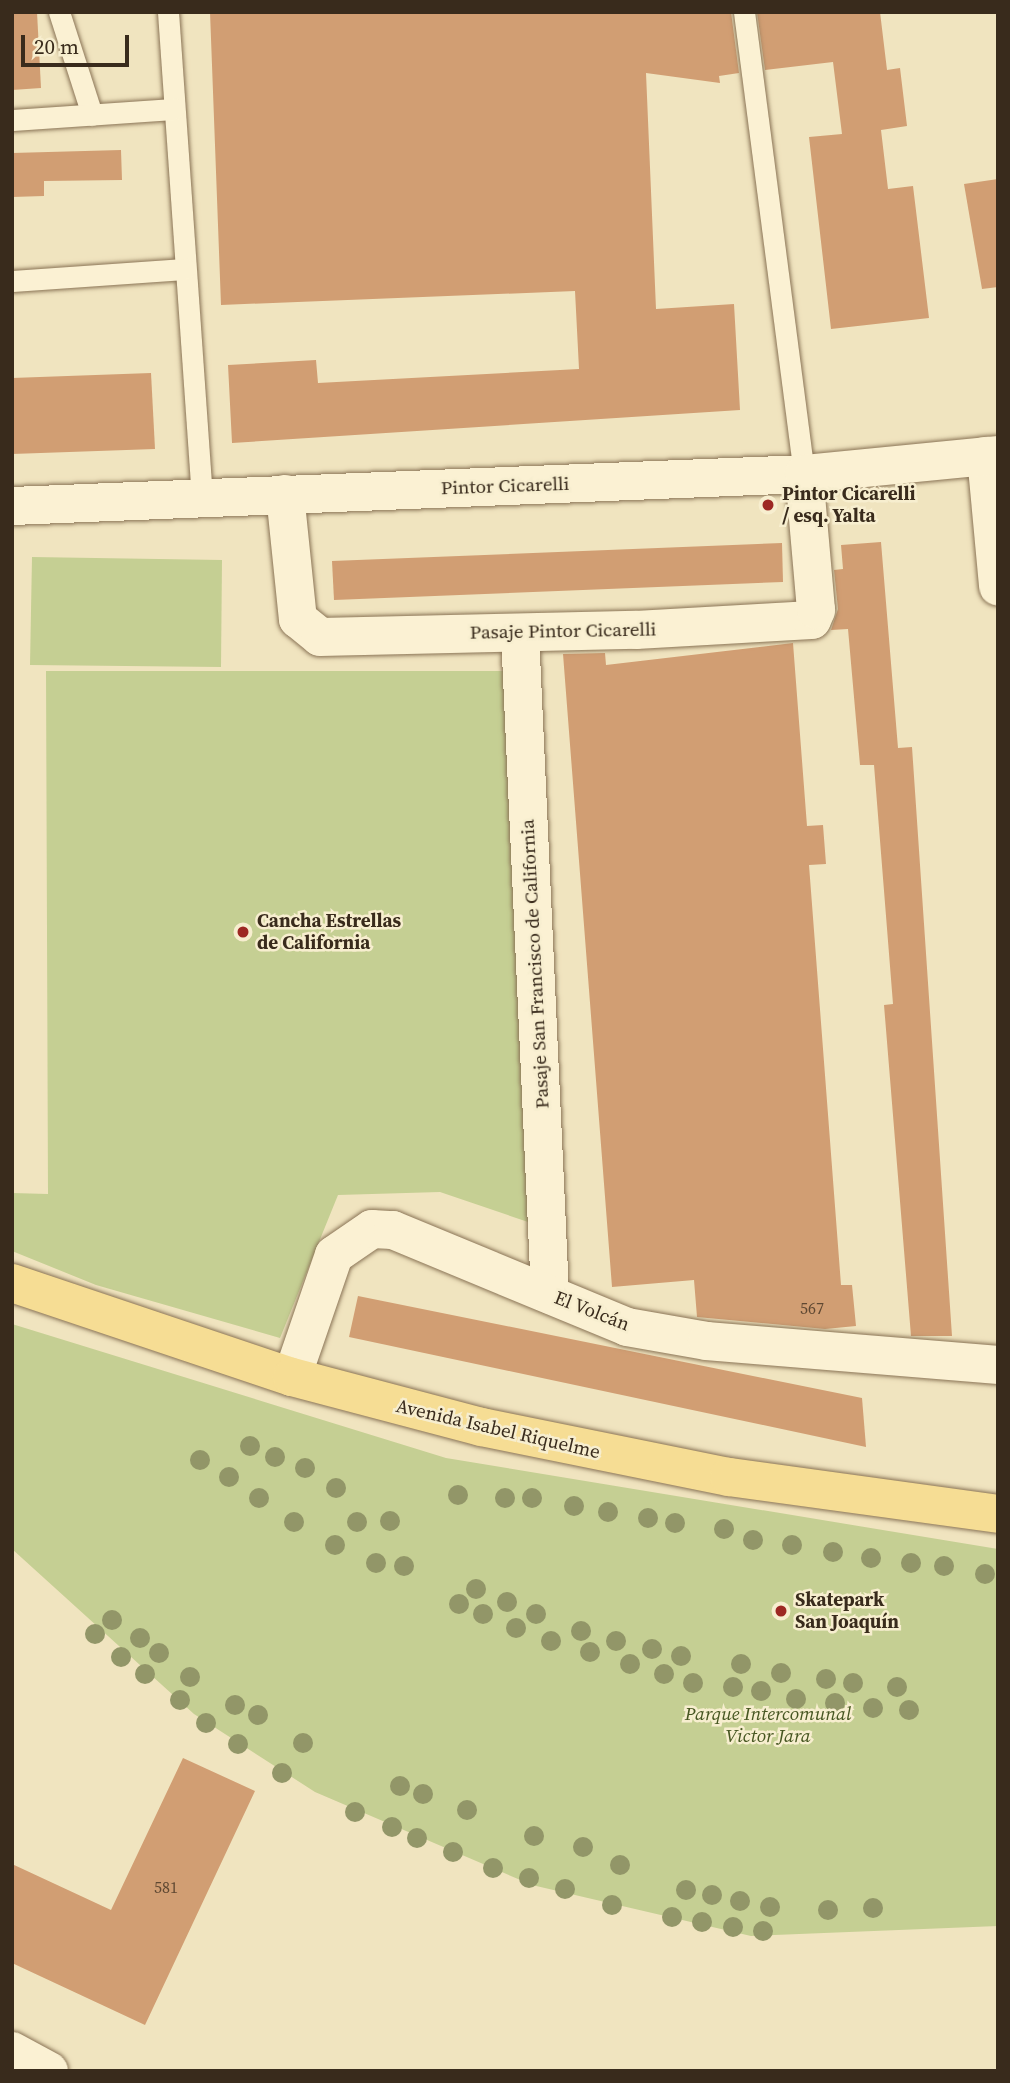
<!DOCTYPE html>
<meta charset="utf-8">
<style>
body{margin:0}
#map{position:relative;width:1010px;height:2083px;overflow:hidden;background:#f0e4bf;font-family:"Source Serif 4",serif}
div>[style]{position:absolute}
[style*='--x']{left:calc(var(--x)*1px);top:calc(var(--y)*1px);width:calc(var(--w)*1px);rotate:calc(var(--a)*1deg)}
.green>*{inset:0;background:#c5cf93}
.building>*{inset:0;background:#d19e73}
.roads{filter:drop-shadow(0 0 2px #8a7456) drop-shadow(0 0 2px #8a7456)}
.lane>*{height:21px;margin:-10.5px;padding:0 10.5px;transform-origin:10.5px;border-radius:10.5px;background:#fbf1d3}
.street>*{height:38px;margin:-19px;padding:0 19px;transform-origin:19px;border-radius:19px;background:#fbf1d3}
.secondary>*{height:38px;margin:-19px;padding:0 19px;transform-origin:19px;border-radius:19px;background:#fbf1d3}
.primary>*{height:38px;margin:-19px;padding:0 19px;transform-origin:19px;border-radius:19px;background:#f6dd94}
.trees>*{width:20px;height:20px;margin:-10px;border-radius:50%;background:#929668}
.dots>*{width:19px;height:19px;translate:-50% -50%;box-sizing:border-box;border:4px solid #f7eecf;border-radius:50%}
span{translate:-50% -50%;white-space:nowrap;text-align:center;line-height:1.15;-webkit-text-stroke:5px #f7eecf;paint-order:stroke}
.number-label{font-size:16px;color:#5f4832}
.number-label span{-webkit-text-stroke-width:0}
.street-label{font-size:19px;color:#392b1c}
.poi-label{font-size:19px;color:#392b1c;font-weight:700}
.left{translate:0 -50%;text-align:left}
.park-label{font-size:19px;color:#465621;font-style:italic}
.frame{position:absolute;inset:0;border:14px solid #392b1c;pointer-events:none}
.scale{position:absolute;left:21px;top:35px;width:108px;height:32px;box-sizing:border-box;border:4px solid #392b1c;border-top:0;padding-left:9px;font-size:21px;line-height:24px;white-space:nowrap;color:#392b1c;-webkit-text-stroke:5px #f7eecf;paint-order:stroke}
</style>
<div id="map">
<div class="green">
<div style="clip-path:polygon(32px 557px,222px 560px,221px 667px,30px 665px)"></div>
<div style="clip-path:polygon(46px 671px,506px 671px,528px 1222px,440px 1192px,338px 1195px,280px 1338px,96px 1285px,12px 1251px,12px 1193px,48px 1194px)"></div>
<div style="clip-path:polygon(12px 1324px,446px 1458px,998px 1549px,998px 1926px,751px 1936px,532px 1885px,315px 1792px,194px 1714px,12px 1549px)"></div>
</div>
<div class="building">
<div style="clip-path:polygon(12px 12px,37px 12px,41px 88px,12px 90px)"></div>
<div style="clip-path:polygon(210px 12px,731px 12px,739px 73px,719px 76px,720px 83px,646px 73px,656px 309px,734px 304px,740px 410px,232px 443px,228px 365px,316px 360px,318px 383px,579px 369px,575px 291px,221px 305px)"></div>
<div style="clip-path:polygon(757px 12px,880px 12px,887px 70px,900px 68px,907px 126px,881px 130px,888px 189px,913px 186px,929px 318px,831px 329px,809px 137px,842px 134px,833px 62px,765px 70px)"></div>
<div style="clip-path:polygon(121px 150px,122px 180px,44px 181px,44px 196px,12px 197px,12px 153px)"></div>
<div style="clip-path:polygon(998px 179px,998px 287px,982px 289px,964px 184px)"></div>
<div style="clip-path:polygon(151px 373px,155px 449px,12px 454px,12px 378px)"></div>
<div style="clip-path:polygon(881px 542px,898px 748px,912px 747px,952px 1336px,911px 1336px,884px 1005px,893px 1004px,874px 765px,860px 765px,848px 629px,831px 630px,838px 609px,834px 570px,843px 569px,841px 545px)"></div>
<div style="clip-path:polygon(782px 543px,783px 582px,334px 600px,332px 561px)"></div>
<div style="clip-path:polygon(793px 643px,807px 826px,823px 825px,826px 864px,809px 865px,841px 1285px,852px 1285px,856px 1326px,825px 1329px,697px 1317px,694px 1280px,612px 1287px,563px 654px,605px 653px,606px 665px)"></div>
<div style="clip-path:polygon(358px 1296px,862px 1398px,866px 1447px,349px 1337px)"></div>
<div style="clip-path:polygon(183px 1758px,255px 1791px,145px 2025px,12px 1963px,12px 1864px,111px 1910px)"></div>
</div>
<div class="roads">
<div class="lane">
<div style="--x:59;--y:12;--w:108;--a:72.2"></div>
<div style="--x:168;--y:12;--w:486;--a:86"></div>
<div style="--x:744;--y:12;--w:466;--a:82.6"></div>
<div style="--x:12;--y:120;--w:162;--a:-3.9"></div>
<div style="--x:12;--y:281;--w:173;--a:-4"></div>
</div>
<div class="street">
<div style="--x:285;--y:494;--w:126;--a:84.1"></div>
<div style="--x:298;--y:619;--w:28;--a:39"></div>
<div style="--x:320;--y:637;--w:316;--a:-1.3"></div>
<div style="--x:636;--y:630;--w:176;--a:-3.3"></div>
<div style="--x:812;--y:620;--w:11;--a:-68"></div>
<div style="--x:816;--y:610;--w:137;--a:-95"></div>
<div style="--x:520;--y:633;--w:662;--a:87.4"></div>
<div style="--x:292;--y:1377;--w:129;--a:-71"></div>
<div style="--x:334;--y:1255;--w:46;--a:-34.4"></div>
<div style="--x:372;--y:1229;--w:21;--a:3"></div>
<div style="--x:393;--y:1230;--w:253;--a:22.5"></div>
<div style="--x:627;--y:1327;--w:81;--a:9.9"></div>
<div style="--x:707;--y:1341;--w:292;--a:4.7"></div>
</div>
<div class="secondary">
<div style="--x:986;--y:456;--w:131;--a:84.7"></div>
<div style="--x:12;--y:506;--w:793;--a:-2.31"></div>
<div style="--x:804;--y:474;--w:195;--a:-5.6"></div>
<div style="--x:12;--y:2051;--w:42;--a:28.4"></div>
</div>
<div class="primary">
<div style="--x:12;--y:1283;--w:295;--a:18.6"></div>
<div style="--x:292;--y:1377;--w:196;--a:14.8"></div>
<div style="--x:481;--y:1427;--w:253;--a:11.4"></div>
<div style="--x:729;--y:1477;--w:272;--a:7.8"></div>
</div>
</div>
<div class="trees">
<div style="left:250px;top:1446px"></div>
<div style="left:275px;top:1457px"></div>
<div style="left:200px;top:1460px"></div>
<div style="left:305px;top:1468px"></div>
<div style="left:229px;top:1477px"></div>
<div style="left:336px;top:1488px"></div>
<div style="left:458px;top:1495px"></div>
<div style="left:259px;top:1498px"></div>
<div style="left:505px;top:1498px"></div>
<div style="left:532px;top:1498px"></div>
<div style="left:574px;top:1506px"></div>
<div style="left:608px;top:1512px"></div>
<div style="left:648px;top:1518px"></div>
<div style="left:390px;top:1521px"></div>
<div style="left:294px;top:1522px"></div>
<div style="left:357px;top:1522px"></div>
<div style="left:675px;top:1523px"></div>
<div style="left:724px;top:1529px"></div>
<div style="left:753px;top:1540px"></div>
<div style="left:335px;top:1545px"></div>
<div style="left:792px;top:1545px"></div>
<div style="left:833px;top:1552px"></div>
<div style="left:871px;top:1558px"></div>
<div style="left:376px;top:1563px"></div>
<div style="left:911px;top:1563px"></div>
<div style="left:404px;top:1566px"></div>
<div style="left:944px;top:1566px"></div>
<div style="left:985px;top:1574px"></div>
<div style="left:476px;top:1589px"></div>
<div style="left:507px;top:1602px"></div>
<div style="left:459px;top:1604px"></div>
<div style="left:483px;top:1614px"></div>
<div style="left:536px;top:1614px"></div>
<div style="left:112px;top:1620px"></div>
<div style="left:516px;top:1628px"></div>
<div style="left:581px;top:1631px"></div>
<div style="left:95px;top:1634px"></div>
<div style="left:140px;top:1638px"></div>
<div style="left:551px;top:1641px"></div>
<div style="left:616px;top:1641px"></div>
<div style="left:652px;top:1649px"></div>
<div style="left:590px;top:1652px"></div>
<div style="left:159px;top:1653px"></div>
<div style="left:681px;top:1656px"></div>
<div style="left:121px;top:1657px"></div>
<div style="left:630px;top:1664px"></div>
<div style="left:741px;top:1664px"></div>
<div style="left:781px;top:1673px"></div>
<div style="left:145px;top:1674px"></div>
<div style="left:664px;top:1674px"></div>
<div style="left:190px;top:1677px"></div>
<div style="left:826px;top:1679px"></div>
<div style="left:693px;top:1683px"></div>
<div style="left:853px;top:1683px"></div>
<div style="left:733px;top:1687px"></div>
<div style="left:897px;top:1687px"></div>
<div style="left:761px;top:1691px"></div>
<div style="left:796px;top:1699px"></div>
<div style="left:180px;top:1700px"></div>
<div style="left:835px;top:1703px"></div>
<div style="left:235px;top:1705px"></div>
<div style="left:873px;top:1708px"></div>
<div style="left:909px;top:1710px"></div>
<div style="left:258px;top:1715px"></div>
<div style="left:206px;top:1723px"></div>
<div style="left:303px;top:1743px"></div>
<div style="left:238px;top:1744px"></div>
<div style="left:282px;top:1773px"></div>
<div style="left:400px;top:1786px"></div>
<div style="left:423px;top:1794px"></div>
<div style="left:467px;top:1810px"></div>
<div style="left:355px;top:1812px"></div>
<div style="left:392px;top:1827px"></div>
<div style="left:534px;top:1836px"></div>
<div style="left:417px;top:1838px"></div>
<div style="left:583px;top:1847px"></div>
<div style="left:453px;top:1852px"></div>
<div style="left:620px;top:1865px"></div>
<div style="left:493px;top:1868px"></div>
<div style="left:529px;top:1878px"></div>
<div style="left:565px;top:1889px"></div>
<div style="left:686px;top:1890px"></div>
<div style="left:712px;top:1895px"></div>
<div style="left:740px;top:1901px"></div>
<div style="left:612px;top:1905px"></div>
<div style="left:770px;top:1907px"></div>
<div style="left:873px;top:1908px"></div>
<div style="left:828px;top:1910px"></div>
<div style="left:672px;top:1917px"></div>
<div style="left:702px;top:1922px"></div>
<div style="left:733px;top:1927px"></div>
<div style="left:763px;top:1931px"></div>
</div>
<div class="dots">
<div style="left:768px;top:505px;background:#9d2823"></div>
<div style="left:243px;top:932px;background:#9d2823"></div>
<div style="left:781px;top:1611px;background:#9d2823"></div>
</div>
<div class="number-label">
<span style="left:812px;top:1308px">567</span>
<span style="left:166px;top:1887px">581</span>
</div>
<div class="street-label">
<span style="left:505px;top:486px;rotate:-2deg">Pintor Cicarelli</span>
<span style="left:563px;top:631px;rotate:-1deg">Pasaje Pintor Cicarelli</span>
<span style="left:535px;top:964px;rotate:-93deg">Pasaje San Francisco de California</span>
<span style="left:592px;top:1311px;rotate:21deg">El Volcán</span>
<span style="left:498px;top:1429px;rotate:13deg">Avenida Isabel Riquelme</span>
</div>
<div class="poi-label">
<span class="left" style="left:782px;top:505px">Pintor Cicarelli<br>/ esq. Yalta</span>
<span class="left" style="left:257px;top:932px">Cancha Estrellas<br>de California</span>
<span class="left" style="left:795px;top:1611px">Skatepark<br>San Joaquín</span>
</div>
<div class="park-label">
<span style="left:768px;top:1725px">Parque Intercomunal<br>Victor Jara</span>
</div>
<div class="frame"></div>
<div class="scale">20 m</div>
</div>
